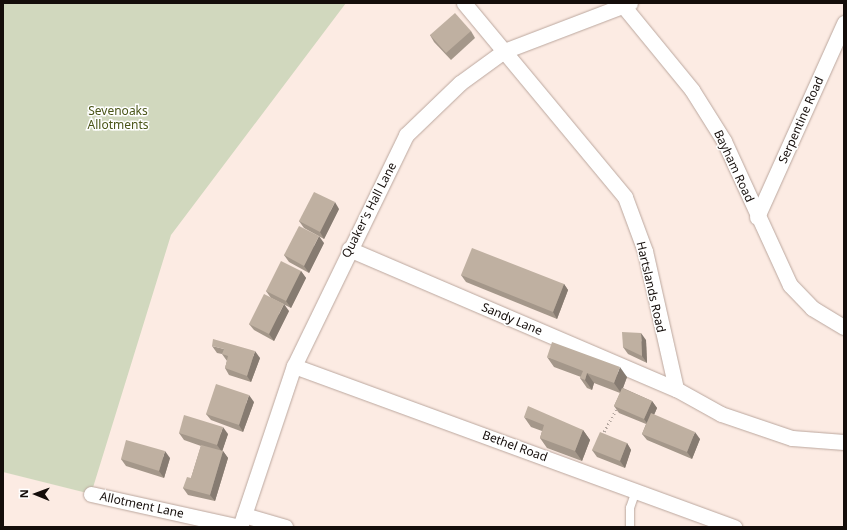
<!DOCTYPE html>
<style>
body{margin:0}
#map{position:relative;width:847px;height:530px;overflow:hidden;background:#fcebe3;font-family:"Noto Sans",sans-serif}
div>[style]{position:absolute}
[style*='--x']{left:calc(var(--x)*1px);top:calc(var(--y)*1px);width:calc(var(--w)*1px);rotate:calc(var(--a)*1deg)}
.green>*{inset:0;background:#d1d8be}
.path>*{height:2.5px;margin-top:-1.25px;transform-origin:0;background:repeating-linear-gradient(90deg,#b3a69f 0 1px,transparent 0 4px)}
.roads{filter:drop-shadow(0 0 1px #bba79e) drop-shadow(0 0 1px #bba79e)}
.lane>*{height:8px;margin:-4px;padding:0 4px;transform-origin:4px;border-radius:4px;background:#fff}
.street>*{height:15px;margin:-7.5px;padding:0 7.5px;transform-origin:7.5px;border-radius:7.5px;background:#fff}
.wall>*{inset:0;background:#a4978a}
.shaded-wall>*{inset:0;background:#867b71}
.building>*{inset:0;background:#bfb0a1}
span{translate:-50% -50%;white-space:nowrap;text-align:center;line-height:1.15;-webkit-text-stroke:3px #fff;paint-order:stroke}
.park-label{font-size:12px;color:#4a5518}
.street-label{font-size:12px;color:#140d0a}
.frame{position:absolute;inset:0;border:4px solid #140d0a;pointer-events:none}
.north{position:absolute;left:16px;top:474px;width:40px;height:40px;-webkit-text-stroke:3px #fff;paint-order:stroke;rotate:271deg;font-size:11px;font-weight:700;line-height:16px;text-align:center;color:#140d0a}
.north::after{content:'';display:block;margin:auto;width:14px;height:18px;background:#140d0a;clip-path:polygon(50% 0,100% 100%,50% 72%,0 100%)}
</style>
<div id="map">
<div class="green">
<div style="clip-path:polygon(3px 3px,346px 3px,171px 235px,91px 494px,3px 472px)"></div>
</div>
<div class="path">
<div style="--x:602;--y:435;--w:33;--a:-61"></div>
</div>
<div class="roads">
<div class="lane">
<div style="--x:630;--y:527;--w:19;--a:-90"></div>
<div style="--x:630;--y:508;--w:18;--a:-71"></div>
</div>
<div class="street">
<div style="--x:464;--y:3;--w:252;--a:50.3"></div>
<div style="--x:625;--y:197;--w:58;--a:69.7"></div>
<div style="--x:645;--y:251;--w:141;--a:77.3"></div>
<div style="--x:676;--y:389;--w:51;--a:29.1"></div>
<div style="--x:721;--y:414;--w:75;--a:18.7"></div>
<div style="--x:792;--y:438;--w:52;--a:4.4"></div>
<div style="--x:625;--y:8;--w:106;--a:50.7"></div>
<div style="--x:692;--y:90;--w:60;--a:57.9"></div>
<div style="--x:724;--y:141;--w:158;--a:65.4"></div>
<div style="--x:790;--y:285;--w:32;--a:46"></div>
<div style="--x:812;--y:308;--w:37;--a:31"></div>
<div style="--x:757;--y:217;--w:213;--a:-65.8"></div>
<div style="--x:349;--y:249;--w:356;--a:23.2"></div>
<div style="--x:294;--y:366;--w:469;--a:20.1"></div>
<div style="--x:91;--y:494;--w:153;--a:12.5"></div>
<div style="--x:244;--y:515;--w:43;--a:16.3"></div>
<div style="--x:240;--y:527;--w:170;--a:-71.5"></div>
<div style="--x:294;--y:366;--w:257;--a:-64.1"></div>
<div style="--x:406;--y:135;--w:75;--a:-43.9"></div>
<div style="--x:460;--y:83;--w:54;--a:-36"></div>
<div style="--x:504;--y:51;--w:135;--a:-20.9"></div>
</div>
</div>
<div class="wall">
<div style="clip-path:polygon(471px 31px,475px 38px,451px 60px,434px 42px,430px 35px)"></div>
<div style="clip-path:polygon(339px 209px,324px 239px,304px 228px,299px 221px)"></div>
<div style="clip-path:polygon(324px 243px,309px 273px,289px 262px,284px 255px)"></div>
<div style="clip-path:polygon(301px 271px,306px 278px,291px 308px,271px 298px,266px 291px)"></div>
<div style="clip-path:polygon(461px 275px,564px 284px,568px 290px,557px 319px,466px 282px)"></div>
<div style="clip-path:polygon(289px 311px,274px 341px,254px 330px,249px 324px)"></div>
<div style="clip-path:polygon(646px 340px,647px 363px,628px 354px,623px 347px)"></div>
<div style="clip-path:polygon(212px 346px,260px 358px,251px 382px,229px 375px,225px 368px,227px 361px,222px 354px,217px 353px)"></div>
<div style="clip-path:polygon(547px 357px,627px 377px,623px 388px,652px 401px,657px 408px,654px 415px,700px 439px,692px 459px,647px 440px,642px 434px,646px 424px,619px 413px,614px 406px,620px 393px,594px 383px,592px 390px,587px 388px,580px 378px,581px 377px,554px 367px)"></div>
<div style="clip-path:polygon(254px 402px,243px 432px,211px 420px,206px 414px)"></div>
<div style="clip-path:polygon(524px 417px,583px 430px,590px 440px,582px 461px,547px 448px,540px 438px,542px 431px,531px 427px)"></div>
<div style="clip-path:polygon(179px 433px,228px 434px,222px 451px,223px 451px,228px 458px,215px 501px,188px 495px,183px 488px,191px 478px,201px 446px,184px 440px)"></div>
<div style="clip-path:polygon(627px 443px,631px 450px,625px 468px,597px 457px,592px 450px)"></div>
<div style="clip-path:polygon(170px 458px,164px 478px,126px 466px,121px 459px)"></div>
</div>
<div class="shaded-wall">
<div style="clip-path:polygon(335px 202px,339px 209px,324px 239px,320px 232px)"></div>
<div style="clip-path:polygon(319px 236px,324px 243px,309px 273px,304px 266px)"></div>
<div style="clip-path:polygon(301px 271px,306px 278px,291px 308px,286px 301px)"></div>
<div style="clip-path:polygon(564px 284px,568px 290px,557px 319px,553px 312px)"></div>
<div style="clip-path:polygon(284px 304px,289px 311px,274px 341px,269px 334px)"></div>
<div style="clip-path:polygon(641px 333px,646px 340px,647px 363px,642px 356px)"></div>
<div style="clip-path:polygon(255px 351px,260px 358px,251px 382px,247px 376px)"></div>
<div style="clip-path:polygon(620px 367px,627px 377px,621px 393px,614px 383px)"></div>
<div style="clip-path:polygon(587px 373px,594px 383px,592px 390px,585px 380px)"></div>
<div style="clip-path:polygon(249px 395px,254px 402px,243px 432px,239px 425px)"></div>
<div style="clip-path:polygon(652px 401px,657px 408px,649px 426px,644px 419px)"></div>
<div style="clip-path:polygon(223px 427px,228px 434px,222px 452px,217px 445px)"></div>
<div style="clip-path:polygon(583px 430px,590px 440px,582px 461px,575px 451px)"></div>
<div style="clip-path:polygon(695px 432px,700px 439px,692px 459px,687px 452px)"></div>
<div style="clip-path:polygon(627px 443px,631px 450px,625px 468px,620px 461px)"></div>
<div style="clip-path:polygon(165px 451px,170px 458px,164px 478px,159px 471px)"></div>
<div style="clip-path:polygon(223px 451px,228px 458px,215px 501px,210px 495px)"></div>
</div>
<div class="building">
<div style="clip-path:polygon(455px 13px,471px 31px,446px 53px,430px 35px)"></div>
<div style="clip-path:polygon(314px 192px,335px 202px,320px 232px,299px 221px)"></div>
<div style="clip-path:polygon(299px 226px,319px 236px,304px 266px,284px 255px)"></div>
<div style="clip-path:polygon(472px 248px,564px 284px,553px 312px,461px 275px)"></div>
<div style="clip-path:polygon(281px 261px,301px 271px,286px 301px,266px 291px)"></div>
<div style="clip-path:polygon(264px 294px,284px 304px,269px 334px,249px 324px)"></div>
<div style="clip-path:polygon(622px 332px,641px 333px,642px 356px,623px 347px)"></div>
<div style="clip-path:polygon(213px 339px,255px 351px,247px 376px,225px 368px,228px 356px,222px 354px,224px 349px,212px 346px)"></div>
<div style="clip-path:polygon(552px 342px,620px 367px,614px 383px,587px 373px,585px 380px,580px 378px,583px 371px,547px 357px)"></div>
<div style="clip-path:polygon(216px 384px,249px 395px,239px 425px,206px 414px)"></div>
<div style="clip-path:polygon(622px 388px,652px 401px,644px 419px,614px 406px)"></div>
<div style="clip-path:polygon(528px 406px,583px 430px,575px 451px,540px 438px,544px 425px,524px 417px)"></div>
<div style="clip-path:polygon(651px 413px,695px 432px,687px 452px,642px 434px)"></div>
<div style="clip-path:polygon(184px 415px,223px 427px,217px 445px,179px 433px)"></div>
<div style="clip-path:polygon(600px 432px,627px 443px,620px 461px,592px 450px)"></div>
<div style="clip-path:polygon(126px 440px,165px 451px,159px 471px,121px 459px)"></div>
<div style="clip-path:polygon(201px 445px,223px 451px,210px 495px,183px 488px,187px 477px,191px 478px)"></div>
</div>
<div class="park-label">
<span style="left:118px;top:118px">Sevenoaks<br>Allotments</span>
</div>
<div class="street-label">
<span style="left:801px;top:120px;rotate:-66deg">Serpentine Road</span>
<span style="left:734px;top:166px;rotate:65deg">Bayham Road</span>
<span style="left:369px;top:210px;rotate:-63deg">Quaker's Hall Lane</span>
<span style="left:651px;top:287px;rotate:77deg">Hartslands Road</span>
<span style="left:512px;top:319px;rotate:23deg">Sandy Lane</span>
<span style="left:515px;top:446px;rotate:20deg">Bethel Road</span>
<span style="left:142px;top:505px;rotate:12deg">Allotment Lane</span>
</div>
<div class="frame"></div>
<div class="north">N</div>
</div>
